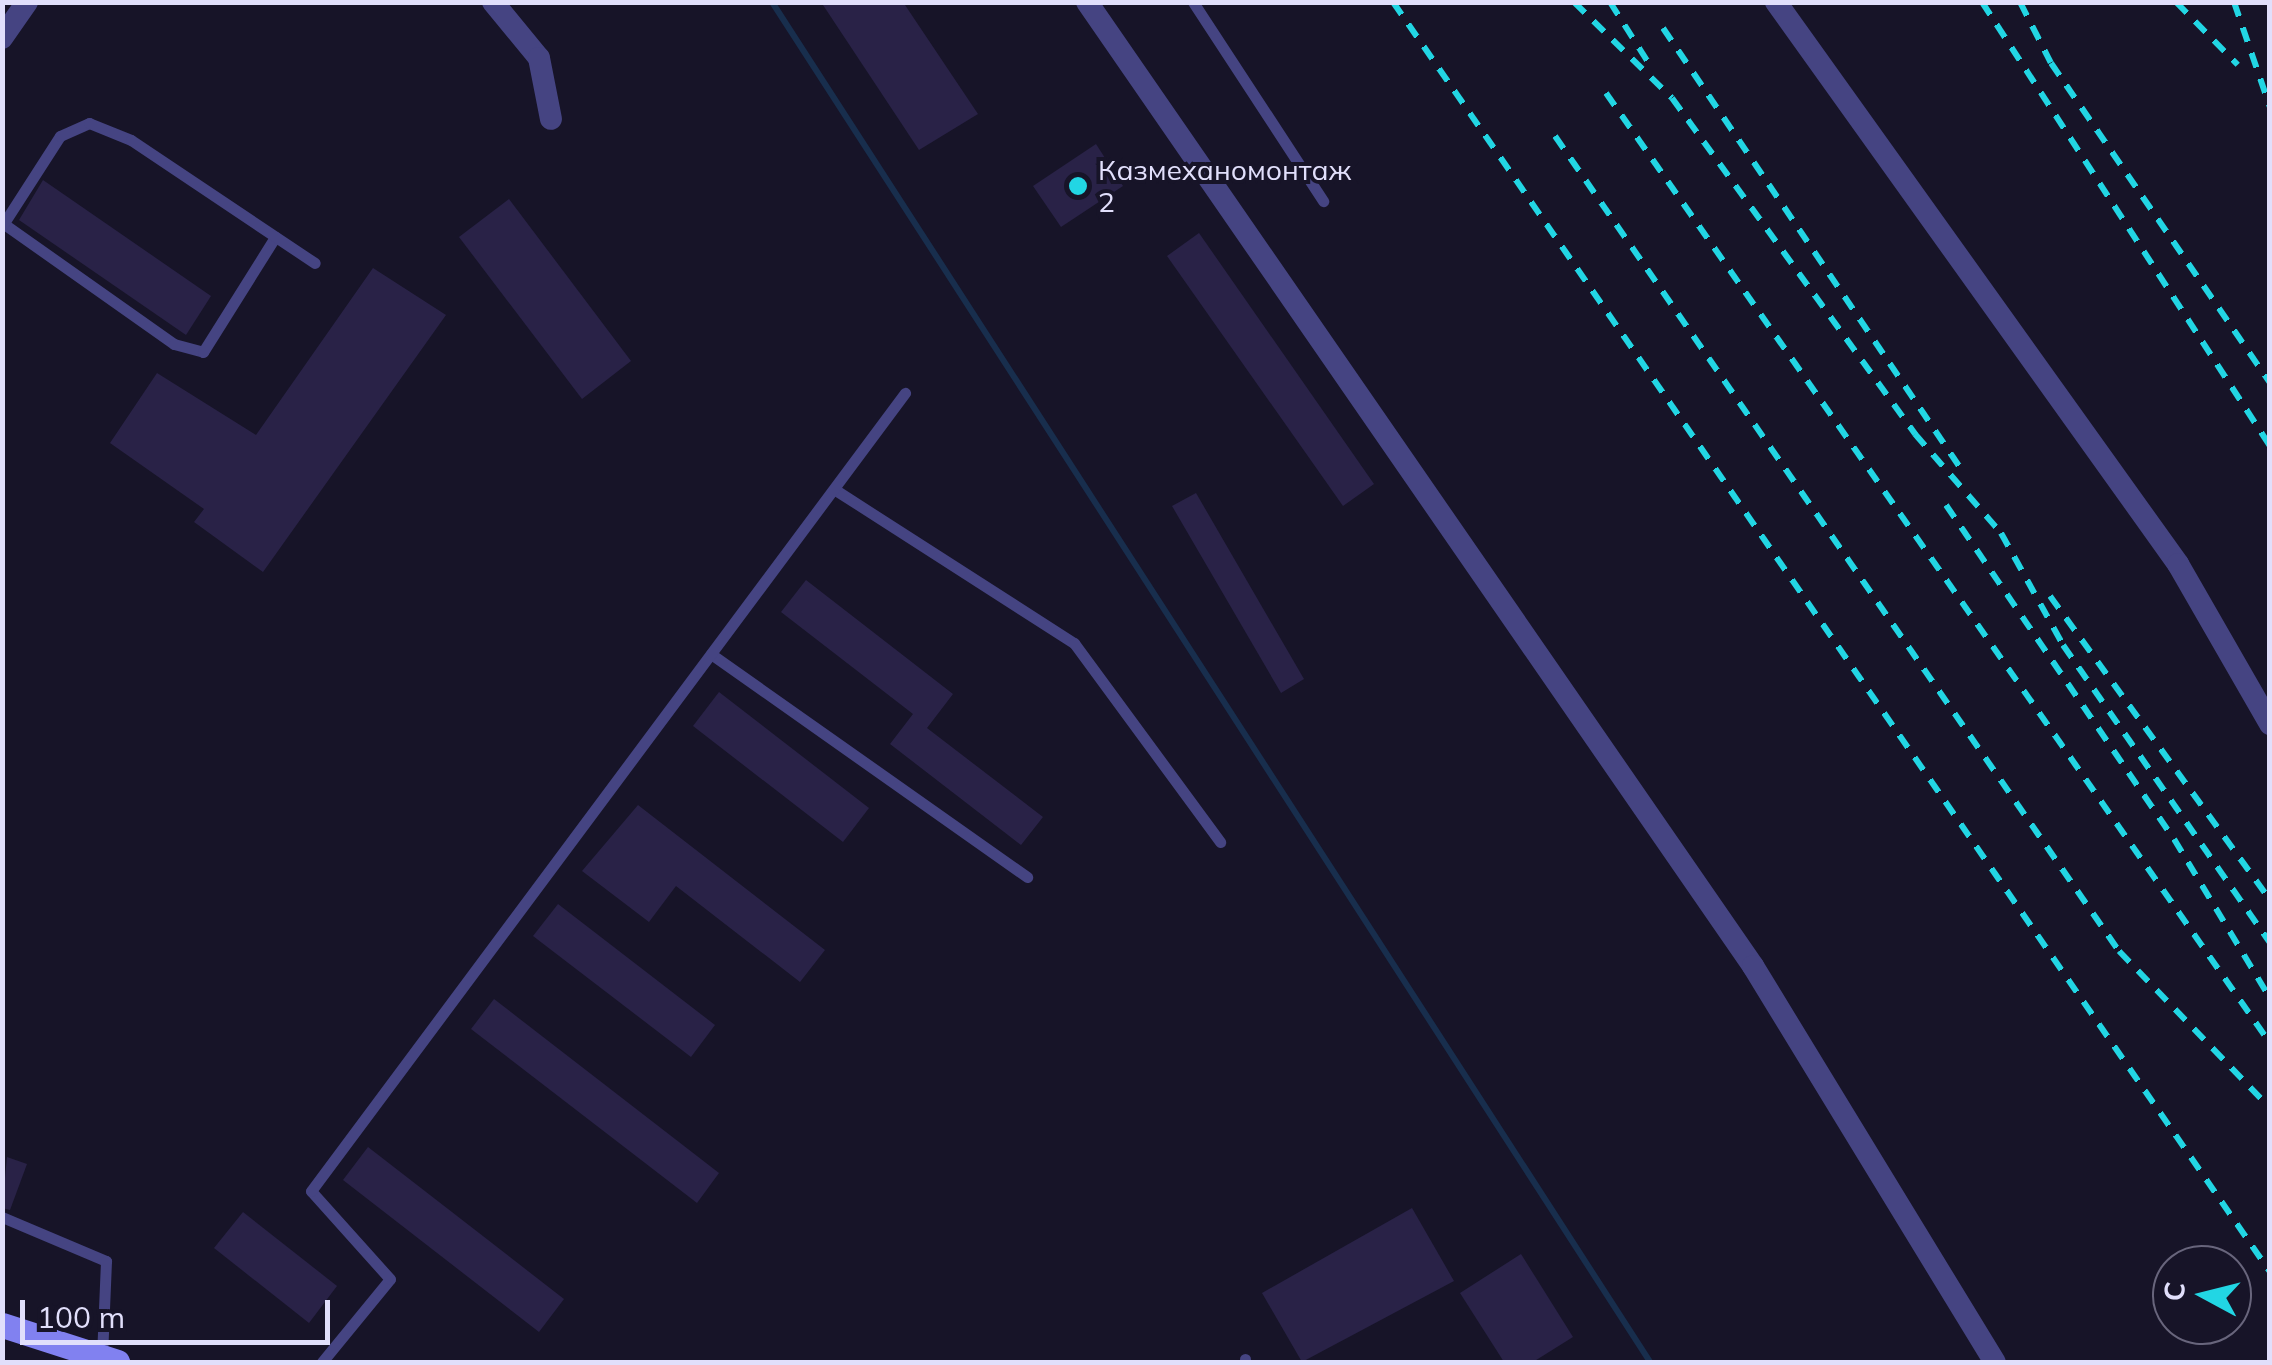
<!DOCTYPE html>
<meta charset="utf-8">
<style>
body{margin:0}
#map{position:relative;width:2272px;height:1365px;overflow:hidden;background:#171428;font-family:Mulish,sans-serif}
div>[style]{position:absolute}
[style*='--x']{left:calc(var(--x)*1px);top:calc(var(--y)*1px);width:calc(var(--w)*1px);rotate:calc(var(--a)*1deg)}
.stream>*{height:6px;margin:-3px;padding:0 3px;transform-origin:3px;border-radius:3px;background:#182e4d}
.building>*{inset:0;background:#292247}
.lane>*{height:11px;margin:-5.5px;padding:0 5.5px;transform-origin:5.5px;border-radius:5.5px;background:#454482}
.street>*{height:22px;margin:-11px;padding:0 11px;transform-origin:11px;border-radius:11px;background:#454482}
.secondary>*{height:25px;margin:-12.5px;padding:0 12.5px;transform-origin:12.5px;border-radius:12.5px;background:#8181f0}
.rail>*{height:6px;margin-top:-3px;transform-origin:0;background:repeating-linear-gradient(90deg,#22d6e4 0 15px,transparent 0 27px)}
.dots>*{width:28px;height:28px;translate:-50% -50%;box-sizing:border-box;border:5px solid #171428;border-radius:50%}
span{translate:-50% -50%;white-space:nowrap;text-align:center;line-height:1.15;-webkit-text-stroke:8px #171428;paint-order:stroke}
.poi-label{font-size:28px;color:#e1dffb}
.left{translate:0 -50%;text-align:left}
.frame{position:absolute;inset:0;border:5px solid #e1dffb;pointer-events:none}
.north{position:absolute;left:2152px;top:1245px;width:100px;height:100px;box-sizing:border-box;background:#171428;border:2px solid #68657c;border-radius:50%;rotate:277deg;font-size:28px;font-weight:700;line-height:40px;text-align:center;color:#e1dffb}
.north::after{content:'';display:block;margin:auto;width:35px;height:45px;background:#22d6e4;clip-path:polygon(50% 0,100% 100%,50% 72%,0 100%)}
.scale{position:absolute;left:20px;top:1300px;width:310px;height:45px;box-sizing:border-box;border:5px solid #e1dffb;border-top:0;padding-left:12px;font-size:30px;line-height:35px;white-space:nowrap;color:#e1dffb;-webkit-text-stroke:8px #171428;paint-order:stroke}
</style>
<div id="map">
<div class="stream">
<div style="--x:772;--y:2;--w:1619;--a:57.15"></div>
</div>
<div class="building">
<div style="clip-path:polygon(821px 2px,903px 2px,978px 114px,919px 150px)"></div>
<div style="clip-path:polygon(1096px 144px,1123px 186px,1061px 227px,1033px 186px)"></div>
<div style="clip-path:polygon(43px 180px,211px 296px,186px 335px,19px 220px)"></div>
<div style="clip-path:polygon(509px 199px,631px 361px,582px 399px,459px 237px)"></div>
<div style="clip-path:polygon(1199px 233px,1374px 484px,1343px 506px,1167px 256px)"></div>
<div style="clip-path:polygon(373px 268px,446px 315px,263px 572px,194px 522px,204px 509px,110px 443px,157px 373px,256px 435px)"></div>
<div style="clip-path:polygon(1196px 493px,1304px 679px,1281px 693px,1172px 506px)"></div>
<div style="clip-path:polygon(806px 580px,953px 694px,927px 728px,1043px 817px,1021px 845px,890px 744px,913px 714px,781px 612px)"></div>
<div style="clip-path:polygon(719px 692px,869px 808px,843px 842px,693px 726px)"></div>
<div style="clip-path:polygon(638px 805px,825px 950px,800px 982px,676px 886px,649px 922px,582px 871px)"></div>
<div style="clip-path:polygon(558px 904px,715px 1025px,691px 1057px,533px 936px)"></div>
<div style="clip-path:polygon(494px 999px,719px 1173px,697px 1203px,471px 1029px)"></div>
<div style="clip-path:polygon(368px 1147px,564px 1299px,539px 1332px,343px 1180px)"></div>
<div style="clip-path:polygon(7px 1157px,27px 1164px,10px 1210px,2px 1208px)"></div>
<div style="clip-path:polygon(1412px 1208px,1454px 1281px,1302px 1362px,1262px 1293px)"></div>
<div style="clip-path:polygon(243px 1212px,337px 1286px,309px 1323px,214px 1248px)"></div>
<div style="clip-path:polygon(1521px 1254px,1573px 1337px,1533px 1362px,1504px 1362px,1460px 1293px)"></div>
</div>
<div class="lane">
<div style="--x:1193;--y:2;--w:238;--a:56.8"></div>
<div style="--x:4;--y:224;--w:208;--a:35.2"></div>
<div style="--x:174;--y:344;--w:30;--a:15"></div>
<div style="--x:203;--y:352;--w:136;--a:-57.9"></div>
<div style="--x:2;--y:226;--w:107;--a:-57.2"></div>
<div style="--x:60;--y:136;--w:32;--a:-24"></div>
<div style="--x:89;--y:123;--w:45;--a:22"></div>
<div style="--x:131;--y:140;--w:221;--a:33.8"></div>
<div style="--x:837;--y:491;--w:282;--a:32.7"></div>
<div style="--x:1074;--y:643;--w:247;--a:53.7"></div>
<div style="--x:711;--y:654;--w:387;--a:35.2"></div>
<div style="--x:2;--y:1217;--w:113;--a:22.9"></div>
<div style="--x:106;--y:1261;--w:97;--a:92.4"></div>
<div style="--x:322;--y:1362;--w:107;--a:-50.7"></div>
<div style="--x:390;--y:1279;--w:118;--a:-131.9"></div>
<div style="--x:311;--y:1191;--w:995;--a:-53.34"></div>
<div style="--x:1245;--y:1362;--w:3;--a:-90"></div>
</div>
<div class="street">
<div style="--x:493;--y:2;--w:72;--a:50.6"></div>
<div style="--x:539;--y:58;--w:62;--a:78.9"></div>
<div style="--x:1087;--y:2;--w:1172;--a:55.36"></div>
<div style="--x:1753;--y:966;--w:464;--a:58.6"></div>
<div style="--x:1776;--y:2;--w:691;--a:54.42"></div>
<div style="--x:2178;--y:564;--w:185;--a:60.1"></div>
<div style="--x:2;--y:38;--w:44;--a:-55.2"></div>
</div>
<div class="secondary">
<div style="--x:2;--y:1325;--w:121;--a:17.8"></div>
</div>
<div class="rail">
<div style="--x:1393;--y:2;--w:1543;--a:55.37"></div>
<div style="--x:1574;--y:2;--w:137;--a:44.4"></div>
<div style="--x:1672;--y:98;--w:415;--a:54.1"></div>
<div style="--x:1915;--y:434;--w:131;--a:49"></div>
<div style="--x:2001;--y:533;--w:128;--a:61"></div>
<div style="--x:2063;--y:645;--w:363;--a:55.2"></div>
<div style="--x:1610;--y:2;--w:71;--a:57.7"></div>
<div style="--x:1982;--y:2;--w:529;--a:57.03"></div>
<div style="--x:2020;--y:2;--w:68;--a:63.1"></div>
<div style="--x:2051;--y:63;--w:388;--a:55.6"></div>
<div style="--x:2176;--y:2;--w:88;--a:45.5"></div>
<div style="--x:2234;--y:2;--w:111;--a:71.1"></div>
<div style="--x:2268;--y:2;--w:3;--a:45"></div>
<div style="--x:1663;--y:28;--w:532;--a:55.95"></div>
<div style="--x:1606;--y:93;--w:1159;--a:55.05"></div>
<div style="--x:1555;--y:136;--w:991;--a:55.32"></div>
<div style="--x:2119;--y:951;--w:218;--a:46.1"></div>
<div style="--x:1946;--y:505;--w:404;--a:55.7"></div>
<div style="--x:2174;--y:839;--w:186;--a:58.9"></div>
<div style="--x:2050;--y:596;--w:375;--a:54.1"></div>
</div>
<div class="dots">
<div style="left:1078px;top:186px;background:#22d6e4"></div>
</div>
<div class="poi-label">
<span class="left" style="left:1098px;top:186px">Казмеханомонтаж<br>2</span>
</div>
<div class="frame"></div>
<div class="north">С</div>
<div class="scale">100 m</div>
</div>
